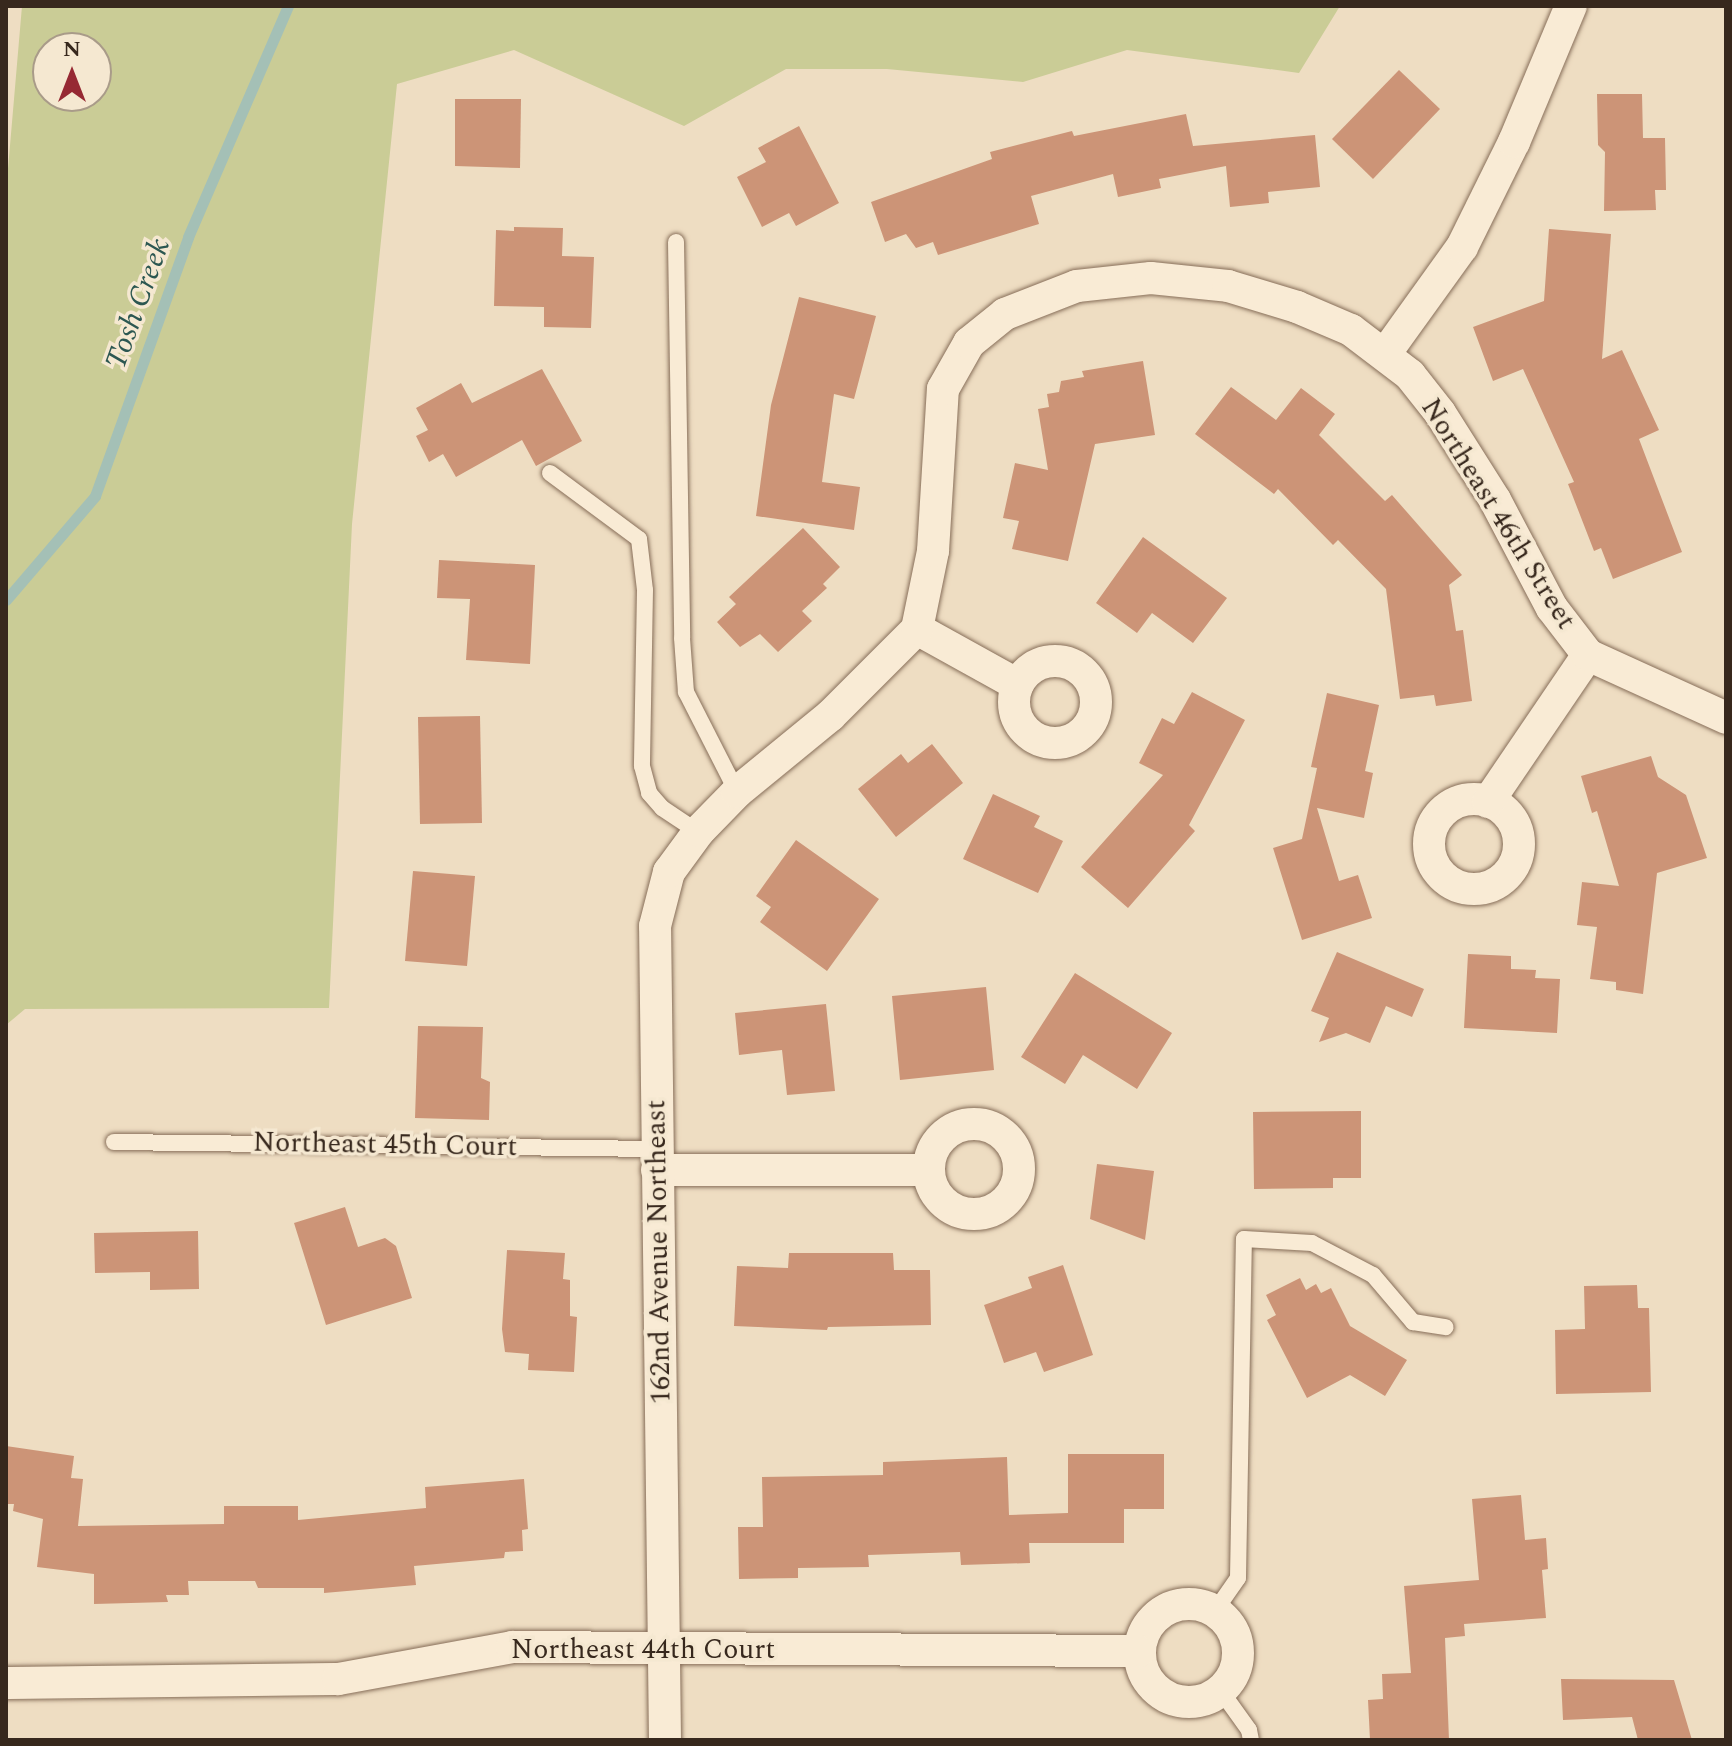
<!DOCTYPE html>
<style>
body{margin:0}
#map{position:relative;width:1732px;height:1746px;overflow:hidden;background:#eeddc2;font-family:Spectral,serif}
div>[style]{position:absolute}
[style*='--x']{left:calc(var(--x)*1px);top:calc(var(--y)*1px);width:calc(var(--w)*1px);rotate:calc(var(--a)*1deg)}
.green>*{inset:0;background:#cacc96}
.stream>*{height:11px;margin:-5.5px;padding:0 5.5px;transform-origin:5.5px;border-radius:5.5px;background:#a4c0b6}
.building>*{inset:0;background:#cc9477}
.roads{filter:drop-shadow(0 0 2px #876e59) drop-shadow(0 0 2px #876e59)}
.lane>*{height:16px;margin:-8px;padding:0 8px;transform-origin:8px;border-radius:8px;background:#f9ebd5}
.street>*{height:32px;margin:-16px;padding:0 16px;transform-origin:16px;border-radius:16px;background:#f9ebd5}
.street>.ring{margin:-16px;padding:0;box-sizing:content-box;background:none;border:32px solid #f9ebd5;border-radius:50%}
span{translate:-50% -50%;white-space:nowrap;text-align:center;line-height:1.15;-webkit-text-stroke:7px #f5e8d1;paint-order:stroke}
.street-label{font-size:28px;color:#37281d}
.water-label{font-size:30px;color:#2c5751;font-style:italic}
.frame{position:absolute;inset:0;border:8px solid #37281d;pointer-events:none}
.north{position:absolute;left:32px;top:32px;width:80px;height:80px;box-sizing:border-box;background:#f5e8d1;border:2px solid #a99b89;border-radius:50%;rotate:0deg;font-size:22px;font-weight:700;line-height:32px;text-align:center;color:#37281d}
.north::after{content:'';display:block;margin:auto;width:28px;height:36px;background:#962933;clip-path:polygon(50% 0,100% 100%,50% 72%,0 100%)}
</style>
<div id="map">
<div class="green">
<div style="clip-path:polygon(evenodd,22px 6px,1340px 6px,1299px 73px,1127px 50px,1023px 82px,887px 69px,786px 69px,684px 126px,514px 50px,397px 84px,352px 524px,329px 1008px,25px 1009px,6px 1025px,6px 192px,22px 6px,48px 48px,96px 48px,96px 96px,48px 96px,48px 48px)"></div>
</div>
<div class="stream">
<div style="--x:6;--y:600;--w:137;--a:-49.4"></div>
<div style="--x:95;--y:496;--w:275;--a:-70.2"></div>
<div style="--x:188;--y:237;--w:252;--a:-66.6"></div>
</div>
<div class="building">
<div style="clip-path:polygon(1399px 70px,1440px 109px,1373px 179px,1332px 139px)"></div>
<div style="clip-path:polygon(1597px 94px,1642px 94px,1643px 138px,1665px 138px,1666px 190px,1655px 190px,1656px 210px,1604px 211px,1605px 152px,1598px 145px)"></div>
<div style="clip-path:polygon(455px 99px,521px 99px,520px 168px,455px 166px)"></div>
<div style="clip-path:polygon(1186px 114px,1193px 146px,1315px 135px,1320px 187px,1268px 192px,1269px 203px,1230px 207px,1226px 166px,1159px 179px,1161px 188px,1118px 197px,1113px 174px,1031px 196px,1039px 224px,938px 255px,933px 242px,916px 248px,906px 234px,885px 242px,871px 202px,992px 159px,990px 152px,1072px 131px,1074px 136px)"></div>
<div style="clip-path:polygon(799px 126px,839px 203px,796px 226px,789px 213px,762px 227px,737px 177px,766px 162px,758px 148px)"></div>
<div style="clip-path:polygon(514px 227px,563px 228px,562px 256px,594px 257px,591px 328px,544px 327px,544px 307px,494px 306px,496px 230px,514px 231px)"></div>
<div style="clip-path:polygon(1549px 229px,1611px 234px,1602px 359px,1622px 350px,1659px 430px,1639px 439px,1682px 552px,1613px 579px,1601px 548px,1594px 551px,1568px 484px,1574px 482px,1523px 369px,1493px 381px,1473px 327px,1544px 301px)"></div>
<div style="clip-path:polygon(799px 297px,876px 316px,854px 399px,834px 394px,822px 482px,860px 487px,854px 530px,756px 516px,771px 405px)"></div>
<div style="clip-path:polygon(1143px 361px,1155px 435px,1095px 444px,1068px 561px,1012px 549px,1019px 521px,1003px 518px,1015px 463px,1048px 470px,1038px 409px,1049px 407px,1047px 394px,1059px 392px,1061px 381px,1084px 377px,1082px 371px)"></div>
<div style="clip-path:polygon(542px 369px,582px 441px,536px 466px,522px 440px,456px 477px,443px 454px,429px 462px,416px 436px,428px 430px,416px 408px,461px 383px,472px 403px)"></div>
<div style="clip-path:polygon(1231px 387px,1276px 420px,1301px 388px,1335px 414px,1319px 435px,1385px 501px,1392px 495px,1462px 575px,1449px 585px,1456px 631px,1463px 630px,1472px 701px,1436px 706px,1434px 695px,1400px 699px,1386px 589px,1338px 540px,1333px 545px,1278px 489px,1274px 494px,1195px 434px)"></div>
<div style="clip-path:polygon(803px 528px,840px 567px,823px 584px,827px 588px,802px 611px,812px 621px,778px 652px,760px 634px,740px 647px,717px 622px,736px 604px,729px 597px)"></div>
<div style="clip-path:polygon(1143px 537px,1227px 598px,1193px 643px,1152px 613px,1137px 633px,1096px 603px)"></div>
<div style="clip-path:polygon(439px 560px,535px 565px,530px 664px,466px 660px,470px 599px,437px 598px)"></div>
<div style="clip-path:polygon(1192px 692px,1245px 720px,1189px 825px,1195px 831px,1128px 908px,1081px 867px,1163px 775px,1139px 763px,1162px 718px,1174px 724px)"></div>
<div style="clip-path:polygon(1327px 693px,1379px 705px,1365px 771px,1373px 773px,1364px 818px,1317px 808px,1339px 881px,1358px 875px,1372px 918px,1302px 940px,1273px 848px,1302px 839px,1317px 768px,1311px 767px)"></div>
<div style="clip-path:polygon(480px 716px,482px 823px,420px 824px,418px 717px)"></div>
<div style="clip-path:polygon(932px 744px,963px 783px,896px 837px,858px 789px,901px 754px,908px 763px)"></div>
<div style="clip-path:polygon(1651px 756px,1658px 777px,1686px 795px,1707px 858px,1657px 873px,1643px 994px,1616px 990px,1616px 982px,1590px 979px,1597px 927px,1577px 925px,1582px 882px,1619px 886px,1597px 811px,1592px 813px,1581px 776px)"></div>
<div style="clip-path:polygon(993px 794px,1040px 816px,1034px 827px,1063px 841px,1038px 893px,963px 859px)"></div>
<div style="clip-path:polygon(796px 840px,879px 899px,827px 971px,760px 922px,771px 907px,756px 896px)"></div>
<div style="clip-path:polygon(413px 871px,475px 876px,467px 966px,405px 961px)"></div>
<div style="clip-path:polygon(1337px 952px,1424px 989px,1412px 1017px,1386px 1006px,1370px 1043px,1346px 1033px,1319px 1042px,1329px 1018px,1311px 1011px)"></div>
<div style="clip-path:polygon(1468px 954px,1511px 956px,1511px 969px,1536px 970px,1535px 978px,1560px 979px,1557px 1033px,1464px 1028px)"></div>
<div style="clip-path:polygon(1075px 973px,1172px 1033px,1137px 1089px,1083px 1055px,1065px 1084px,1021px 1057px)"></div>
<div style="clip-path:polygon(986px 987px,994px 1070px,900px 1080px,892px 996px)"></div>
<div style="clip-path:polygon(826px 1004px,835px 1091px,787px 1095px,782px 1050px,739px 1055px,735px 1013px)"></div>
<div style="clip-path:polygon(418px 1026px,483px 1027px,481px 1078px,490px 1082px,489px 1120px,415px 1118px)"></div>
<div style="clip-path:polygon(1361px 1111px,1361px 1178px,1333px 1178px,1333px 1188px,1254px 1189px,1253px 1112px)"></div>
<div style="clip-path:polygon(1097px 1164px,1154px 1171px,1145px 1240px,1090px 1219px)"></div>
<div style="clip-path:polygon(345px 1207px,358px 1247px,385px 1238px,396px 1246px,412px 1298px,326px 1325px,294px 1223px)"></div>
<div style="clip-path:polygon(198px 1231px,199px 1289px,150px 1290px,150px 1272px,95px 1273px,94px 1233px)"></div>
<div style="clip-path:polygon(507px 1250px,565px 1253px,563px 1279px,570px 1280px,570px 1316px,577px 1317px,574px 1372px,528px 1370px,529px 1354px,505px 1352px,502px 1329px)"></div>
<div style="clip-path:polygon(789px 1253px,893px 1253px,894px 1270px,930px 1270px,931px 1325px,828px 1327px,827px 1330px,734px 1326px,737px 1266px,788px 1268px)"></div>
<div style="clip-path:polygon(1063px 1265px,1093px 1355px,1044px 1372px,1036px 1352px,1004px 1363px,984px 1305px,1032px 1288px,1028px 1277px)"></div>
<div style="clip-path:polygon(1300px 1278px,1306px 1290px,1316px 1284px,1321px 1293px,1331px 1288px,1350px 1326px,1407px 1360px,1385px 1396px,1350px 1375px,1307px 1398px,1267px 1320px,1276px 1315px,1266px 1295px)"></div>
<div style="clip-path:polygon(1637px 1285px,1638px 1308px,1649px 1308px,1651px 1392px,1556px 1394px,1555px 1330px,1585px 1329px,1584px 1286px)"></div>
<div style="clip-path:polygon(6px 1446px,74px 1456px,71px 1478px,83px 1479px,78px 1526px,224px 1524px,224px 1506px,298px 1506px,298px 1520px,426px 1508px,425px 1487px,524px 1479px,528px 1529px,522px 1530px,523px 1551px,505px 1552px,504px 1558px,414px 1566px,416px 1585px,324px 1593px,324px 1588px,258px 1588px,255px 1581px,188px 1581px,189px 1595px,166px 1595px,168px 1602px,94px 1604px,94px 1574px,37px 1567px,43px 1519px,13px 1511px,14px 1504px,6px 1504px)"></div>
<div style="clip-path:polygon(1068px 1454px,1164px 1454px,1164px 1509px,1124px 1509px,1124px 1543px,1029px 1543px,1030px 1563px,961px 1565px,960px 1552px,868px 1555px,869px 1567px,798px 1568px,798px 1578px,739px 1579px,738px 1527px,763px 1527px,762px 1477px,883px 1475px,883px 1462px,1007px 1457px,1009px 1515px,1068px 1513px)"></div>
<div style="clip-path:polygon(1521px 1495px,1525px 1540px,1546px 1538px,1548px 1569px,1542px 1570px,1546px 1618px,1464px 1624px,1465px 1636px,1445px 1638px,1449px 1740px,1370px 1740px,1368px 1700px,1383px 1699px,1382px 1674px,1411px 1673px,1404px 1586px,1479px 1580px,1472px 1499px)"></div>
<div style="clip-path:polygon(1561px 1679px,1674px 1680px,1692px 1740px,1638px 1740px,1632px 1717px,1563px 1720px)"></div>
</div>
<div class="roads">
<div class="lane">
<div style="--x:676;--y:242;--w:396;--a:89.1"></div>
<div style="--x:682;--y:638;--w:54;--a:85.8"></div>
<div style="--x:686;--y:692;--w:112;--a:63"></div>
<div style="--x:550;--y:473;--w:111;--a:36.6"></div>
<div style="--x:639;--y:539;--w:51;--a:83.3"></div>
<div style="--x:645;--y:590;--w:176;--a:91"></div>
<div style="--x:642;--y:766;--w:28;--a:75"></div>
<div style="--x:649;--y:793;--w:20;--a:49"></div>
<div style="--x:662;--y:808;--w:43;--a:33.7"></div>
<div style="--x:114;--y:1142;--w:543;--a:0.74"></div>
<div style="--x:1215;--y:1611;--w:40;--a:-55.1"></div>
<div style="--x:1238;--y:1578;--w:339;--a:-89"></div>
<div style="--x:1244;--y:1239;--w:68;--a:3.4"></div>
<div style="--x:1312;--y:1243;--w:69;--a:27.7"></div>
<div style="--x:1373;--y:1275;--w:62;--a:49.6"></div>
<div style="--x:1413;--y:1322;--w:33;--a:9"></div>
<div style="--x:1221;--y:1691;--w:48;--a:54.3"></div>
<div style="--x:1249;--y:1730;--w:10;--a:79"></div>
</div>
<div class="street">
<div style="--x:1385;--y:354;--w:132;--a:-54.3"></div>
<div style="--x:1462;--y:247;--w:117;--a:-63.7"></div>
<div style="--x:1514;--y:142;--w:147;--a:-67.3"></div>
<div style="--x:917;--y:629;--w:115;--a:29"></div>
<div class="ring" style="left:1014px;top:661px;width:50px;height:50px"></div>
<div class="ring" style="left:1429px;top:799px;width:58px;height:58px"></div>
<div style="--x:1488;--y:802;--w:178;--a:-55.8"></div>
<div class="ring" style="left:929px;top:1124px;width:58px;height:58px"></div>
<div style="--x:657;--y:1170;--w:272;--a:0"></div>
<div class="ring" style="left:1140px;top:1604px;width:66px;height:66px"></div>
<div style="--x:6;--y:1683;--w:332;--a:-0.7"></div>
<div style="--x:338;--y:1679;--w:177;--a:-10.4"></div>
<div style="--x:512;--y:1647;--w:627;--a:0.37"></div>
<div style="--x:665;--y:1740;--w:814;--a:-90.7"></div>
<div style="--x:655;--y:926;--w:56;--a:-75.5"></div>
<div style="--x:669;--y:872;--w:51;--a:-53.8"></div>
<div style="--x:699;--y:831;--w:54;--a:-45.7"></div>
<div style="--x:737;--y:792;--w:120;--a:-39.3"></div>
<div style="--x:830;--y:716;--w:123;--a:-45"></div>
<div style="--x:917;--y:629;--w:80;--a:-78.4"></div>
<div style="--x:933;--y:551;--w:162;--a:-86.5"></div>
<div style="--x:943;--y:389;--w:53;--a:-60.5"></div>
<div style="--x:969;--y:343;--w:46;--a:-38.9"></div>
<div style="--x:1005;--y:314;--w:77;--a:-21.3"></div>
<div style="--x:1077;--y:286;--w:74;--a:-6.2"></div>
<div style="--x:1151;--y:278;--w:77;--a:5.9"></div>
<div style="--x:1228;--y:286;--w:72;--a:16.9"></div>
<div style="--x:1297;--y:307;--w:59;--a:23.1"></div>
<div style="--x:1351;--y:330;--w:74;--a:37.3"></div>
<div style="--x:1410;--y:375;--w:48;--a:51.7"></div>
<div style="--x:1440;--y:413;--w:103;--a:57.7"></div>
<div style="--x:1495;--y:500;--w:122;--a:62.2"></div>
<div style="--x:1552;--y:608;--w:59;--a:52.5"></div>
<div style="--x:1588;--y:655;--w:152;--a:24.5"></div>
</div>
</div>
<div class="street-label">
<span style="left:1498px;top:514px;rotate:58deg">Northeast 46th Street</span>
<span style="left:385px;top:1145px;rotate:1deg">Northeast 45th Court</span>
<span style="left:659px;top:1252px;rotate:-91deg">162nd Avenue Northeast</span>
<span style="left:643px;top:1650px">Northeast 44th Court</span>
</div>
<div class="water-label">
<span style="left:138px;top:304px;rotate:-70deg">Tosh Creek</span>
</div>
<div class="frame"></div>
<div class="north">N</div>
</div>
